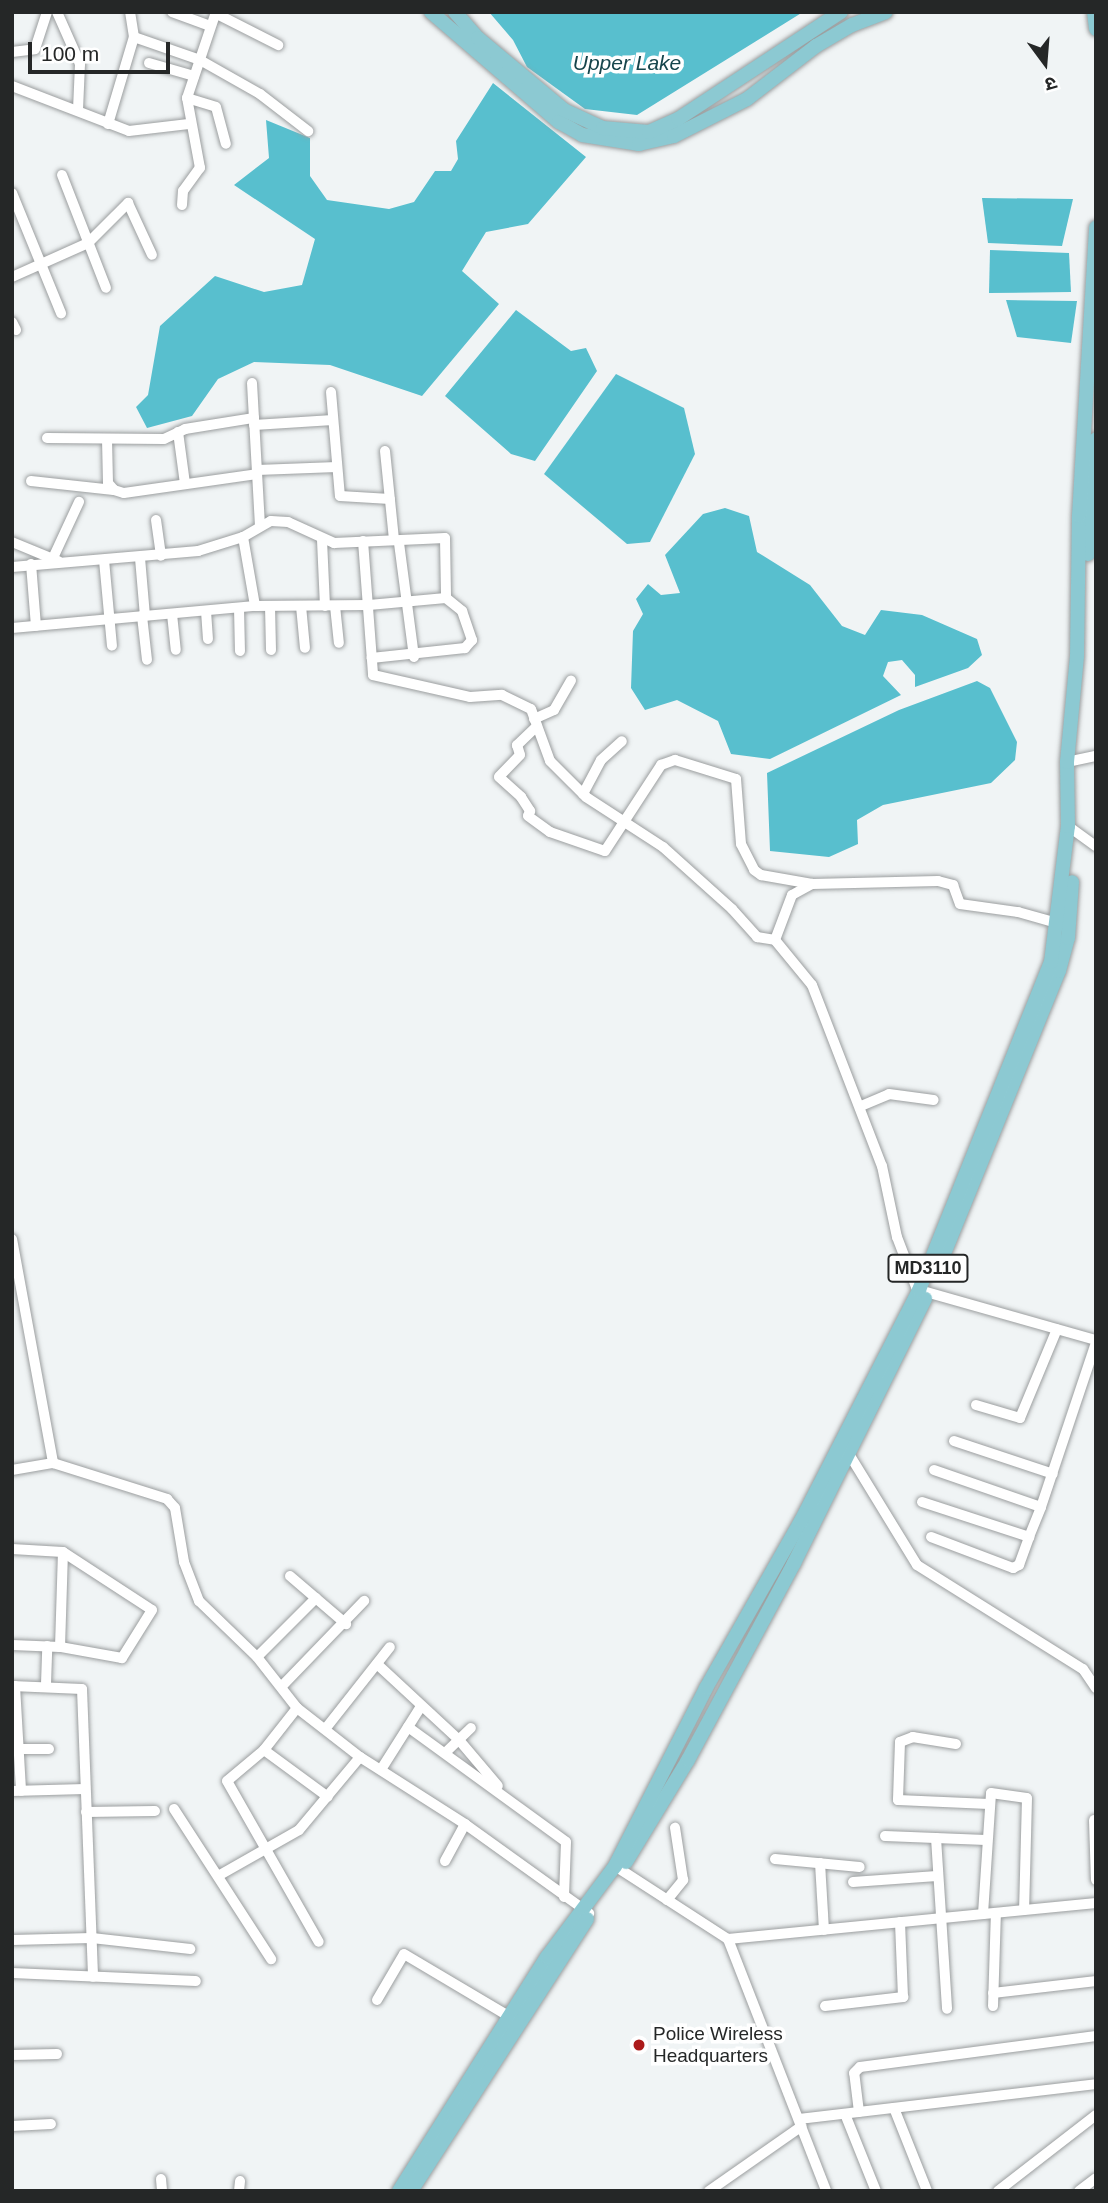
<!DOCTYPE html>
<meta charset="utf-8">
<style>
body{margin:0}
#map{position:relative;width:1108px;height:2203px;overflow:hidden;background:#f0f4f5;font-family:Arial,"Noto Sans Devanagari",sans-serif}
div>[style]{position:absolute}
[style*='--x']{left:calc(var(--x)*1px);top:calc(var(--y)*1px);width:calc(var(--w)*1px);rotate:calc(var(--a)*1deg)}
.water>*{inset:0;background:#58bfce}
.roads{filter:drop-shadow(0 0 2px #9b9e9f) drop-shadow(0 0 2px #9b9e9f)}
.minor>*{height:10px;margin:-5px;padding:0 5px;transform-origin:5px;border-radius:5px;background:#fff}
.major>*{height:14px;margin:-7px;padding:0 7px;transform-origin:7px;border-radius:7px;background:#8cc9d2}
.dots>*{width:19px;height:19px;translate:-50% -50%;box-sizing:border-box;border:4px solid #fff;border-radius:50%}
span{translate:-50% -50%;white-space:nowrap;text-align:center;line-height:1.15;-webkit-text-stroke:7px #fff;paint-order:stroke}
.shield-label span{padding:2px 5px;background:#fff;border:2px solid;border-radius:5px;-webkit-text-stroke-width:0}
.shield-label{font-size:18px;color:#252727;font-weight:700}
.poi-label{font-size:19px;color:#252727}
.left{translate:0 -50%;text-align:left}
.water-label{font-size:21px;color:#16454c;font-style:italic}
.frame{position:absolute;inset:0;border:14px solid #252727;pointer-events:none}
.north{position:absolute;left:1010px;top:28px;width:70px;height:70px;-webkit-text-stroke:5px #fff;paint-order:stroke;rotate:164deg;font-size:19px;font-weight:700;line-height:28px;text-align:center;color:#252727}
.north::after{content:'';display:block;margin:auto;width:24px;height:32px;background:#252727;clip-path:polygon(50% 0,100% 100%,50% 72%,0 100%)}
.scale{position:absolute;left:28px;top:42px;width:142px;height:32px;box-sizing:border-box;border:4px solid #252727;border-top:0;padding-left:9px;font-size:21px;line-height:24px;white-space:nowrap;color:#252727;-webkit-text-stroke:5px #fff;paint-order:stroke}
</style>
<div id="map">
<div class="water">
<div style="clip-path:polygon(489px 12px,803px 12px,637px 115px,585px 109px,527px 67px,513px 40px)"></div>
<div style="clip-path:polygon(493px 83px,586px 157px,528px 224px,486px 232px,462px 271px,499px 304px,422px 396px,330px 365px,254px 362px,218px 379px,192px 416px,147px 428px,136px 407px,148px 395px,160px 326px,215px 276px,264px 292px,302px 285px,315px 239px,234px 185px,269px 158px,266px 120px,310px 138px,310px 176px,327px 200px,389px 209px,414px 202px,435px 171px,451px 171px,458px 159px,456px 141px)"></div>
<div style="clip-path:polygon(982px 198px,1073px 199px,1062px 246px,988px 243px)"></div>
<div style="clip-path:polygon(990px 250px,1069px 253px,1071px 292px,989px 293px)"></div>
<div style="clip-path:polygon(1006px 300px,1077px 301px,1071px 343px,1017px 337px)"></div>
<div style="clip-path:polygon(516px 310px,571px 351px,586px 348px,597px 371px,535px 461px,511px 454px,445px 396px)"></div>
<div style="clip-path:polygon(616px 374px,684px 408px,695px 454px,650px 542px,627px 544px,544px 474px)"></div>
<div style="clip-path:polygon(725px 508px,749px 516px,757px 552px,810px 585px,842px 626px,865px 635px,881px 610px,922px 615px,977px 639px,982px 655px,968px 668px,915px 687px,915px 675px,902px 660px,888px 662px,883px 676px,901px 695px,770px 759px,731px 754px,718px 721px,677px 700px,645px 710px,631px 688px,633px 631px,643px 614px,636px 599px,648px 584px,661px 595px,680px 593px,665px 555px,703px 514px)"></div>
<div style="clip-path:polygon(977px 681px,990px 688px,1017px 742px,1015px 760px,991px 783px,883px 805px,857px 820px,858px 844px,829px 857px,770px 851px,767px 773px,899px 710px)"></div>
</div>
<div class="roads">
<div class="minor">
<div style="--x:57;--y:12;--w:57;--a:66.1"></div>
<div style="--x:80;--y:64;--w:46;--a:92.5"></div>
<div style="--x:172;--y:12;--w:40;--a:20.2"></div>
<div style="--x:215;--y:13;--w:71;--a:26.9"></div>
<div style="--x:134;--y:37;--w:70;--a:19.2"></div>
<div style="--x:200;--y:60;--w:69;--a:29.5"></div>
<div style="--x:260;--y:94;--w:61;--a:37.6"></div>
<div style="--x:12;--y:52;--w:23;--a:-7"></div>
<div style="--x:35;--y:49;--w:39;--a:-72"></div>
<div style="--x:149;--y:63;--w:47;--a:16.1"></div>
<div style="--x:12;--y:86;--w:125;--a:21"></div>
<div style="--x:129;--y:131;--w:60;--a:-6.7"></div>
<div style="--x:187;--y:98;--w:30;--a:17"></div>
<div style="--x:216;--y:107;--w:38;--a:75"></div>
<div style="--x:108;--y:124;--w:91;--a:-73.4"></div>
<div style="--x:134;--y:37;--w:25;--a:-99"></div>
<div style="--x:62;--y:175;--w:121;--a:68.7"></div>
<div style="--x:12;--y:193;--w:130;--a:67.8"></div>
<div style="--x:182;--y:205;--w:14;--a:-86"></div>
<div style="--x:183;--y:191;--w:29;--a:-54"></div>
<div style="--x:200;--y:168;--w:71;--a:-100.5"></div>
<div style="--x:187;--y:98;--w:91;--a:-71.4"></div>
<div style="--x:12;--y:277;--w:83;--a:-24.1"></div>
<div style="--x:88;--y:243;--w:57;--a:-45"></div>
<div style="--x:128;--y:203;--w:57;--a:65.2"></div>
<div style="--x:12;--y:322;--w:9;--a:63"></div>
<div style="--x:252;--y:383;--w:142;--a:86.8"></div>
<div style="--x:331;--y:392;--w:104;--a:85.1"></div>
<div style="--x:340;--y:496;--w:50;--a:3.4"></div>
<div style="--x:254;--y:425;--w:79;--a:-3.6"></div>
<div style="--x:178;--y:432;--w:52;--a:82.3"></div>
<div style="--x:47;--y:438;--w:117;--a:0.5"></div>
<div style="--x:164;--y:439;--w:23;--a:-25"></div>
<div style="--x:185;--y:429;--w:70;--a:-9.1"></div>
<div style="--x:107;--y:439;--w:44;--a:88.7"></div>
<div style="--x:108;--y:483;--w:9;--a:49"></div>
<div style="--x:114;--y:490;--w:10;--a:17"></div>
<div style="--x:124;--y:493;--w:134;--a:-8.1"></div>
<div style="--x:385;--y:451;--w:89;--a:84.2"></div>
<div style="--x:257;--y:470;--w:80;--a:-2.1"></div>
<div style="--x:31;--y:481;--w:83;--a:6.2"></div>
<div style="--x:156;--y:520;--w:36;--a:82"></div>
<div style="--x:243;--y:537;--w:70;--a:80.1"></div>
<div style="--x:322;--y:540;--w:66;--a:87.4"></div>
<div style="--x:363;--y:541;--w:134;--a:85.7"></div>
<div style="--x:373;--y:675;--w:99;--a:12.8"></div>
<div style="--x:470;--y:697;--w:32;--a:-4"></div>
<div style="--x:502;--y:695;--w:32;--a:26"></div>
<div style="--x:531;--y:709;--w:55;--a:69.9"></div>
<div style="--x:550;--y:761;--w:51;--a:45"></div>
<div style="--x:586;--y:797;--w:92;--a:33"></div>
<div style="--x:663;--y:847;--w:93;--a:41.9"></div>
<div style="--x:732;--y:909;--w:38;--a:48"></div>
<div style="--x:757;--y:937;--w:18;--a:9"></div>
<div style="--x:775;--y:940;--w:58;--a:50.6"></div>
<div style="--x:812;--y:985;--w:194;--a:68.9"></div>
<div style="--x:882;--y:1166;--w:73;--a:78.1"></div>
<div style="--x:897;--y:1237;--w:59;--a:69.1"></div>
<div style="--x:12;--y:542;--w:50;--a:22.4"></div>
<div style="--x:399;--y:543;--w:115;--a:82.5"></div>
<div style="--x:53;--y:558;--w:62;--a:-65.1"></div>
<div style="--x:140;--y:558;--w:58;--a:85.1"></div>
<div style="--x:104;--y:560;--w:86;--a:84.7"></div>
<div style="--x:31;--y:564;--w:62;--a:85.4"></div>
<div style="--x:12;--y:567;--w:187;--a:-4.9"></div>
<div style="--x:198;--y:551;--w:47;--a:-17.3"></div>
<div style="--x:243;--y:537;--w:32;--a:-30"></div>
<div style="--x:271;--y:521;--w:17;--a:3"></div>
<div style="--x:288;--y:522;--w:51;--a:24.5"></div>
<div style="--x:334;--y:543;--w:111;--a:-2.6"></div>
<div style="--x:445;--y:538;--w:60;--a:89"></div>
<div style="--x:270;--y:606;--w:44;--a:88.7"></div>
<div style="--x:301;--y:606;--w:42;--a:84.6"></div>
<div style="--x:335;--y:606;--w:37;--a:84"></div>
<div style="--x:239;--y:608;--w:43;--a:88.7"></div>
<div style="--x:206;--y:611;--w:28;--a:86"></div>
<div style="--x:172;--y:614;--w:36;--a:84"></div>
<div style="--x:142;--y:616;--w:44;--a:83.5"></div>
<div style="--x:12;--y:628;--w:244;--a:-5.2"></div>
<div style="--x:255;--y:606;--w:114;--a:-0.5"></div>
<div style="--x:369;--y:605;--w:77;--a:-5.2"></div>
<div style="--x:446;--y:598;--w:21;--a:39"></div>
<div style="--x:462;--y:611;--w:31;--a:71"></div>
<div style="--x:472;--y:640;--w:11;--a:131"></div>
<div style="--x:465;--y:648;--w:94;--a:173.9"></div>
<div style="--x:534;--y:719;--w:22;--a:-24"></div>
<div style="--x:554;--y:710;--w:34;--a:-60"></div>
<div style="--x:537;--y:726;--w:28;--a:136"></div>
<div style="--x:517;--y:745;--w:10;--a:73"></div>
<div style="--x:520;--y:755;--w:30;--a:134"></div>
<div style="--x:499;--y:777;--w:30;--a:42"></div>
<div style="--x:521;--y:797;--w:17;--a:57"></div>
<div style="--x:530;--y:811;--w:5;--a:112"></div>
<div style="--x:528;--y:816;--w:27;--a:36"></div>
<div style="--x:550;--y:832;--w:58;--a:19.1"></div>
<div style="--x:605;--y:851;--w:103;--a:-56.9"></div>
<div style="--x:661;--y:765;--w:15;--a:-20"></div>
<div style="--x:675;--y:760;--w:64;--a:17.3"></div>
<div style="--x:736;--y:779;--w:65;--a:85.6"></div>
<div style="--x:741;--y:844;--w:29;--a:63"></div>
<div style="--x:754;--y:870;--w:9;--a:36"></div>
<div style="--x:761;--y:875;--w:52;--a:10"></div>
<div style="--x:1067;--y:762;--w:30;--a:-12"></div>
<div style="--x:583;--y:794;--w:38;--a:-62"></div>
<div style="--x:601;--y:760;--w:28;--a:-42"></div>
<div style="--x:1068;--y:826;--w:34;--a:36"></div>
<div style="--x:775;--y:940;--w:48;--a:-69.3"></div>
<div style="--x:792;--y:895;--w:23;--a:-29"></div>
<div style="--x:812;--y:884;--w:126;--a:-1.4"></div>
<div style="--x:938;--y:881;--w:16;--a:15"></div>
<div style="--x:953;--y:885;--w:20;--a:70"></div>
<div style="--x:960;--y:904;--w:59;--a:7.9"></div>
<div style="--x:1018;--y:912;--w:41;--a:15.8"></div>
<div style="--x:861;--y:1106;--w:30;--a:-23"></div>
<div style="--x:889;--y:1094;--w:45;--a:7.6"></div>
<div style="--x:12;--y:1239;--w:228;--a:79.6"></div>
<div style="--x:919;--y:1290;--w:184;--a:15.8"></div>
<div style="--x:976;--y:1405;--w:46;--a:16.5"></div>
<div style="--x:1020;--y:1418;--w:96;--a:-67.4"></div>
<div style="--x:954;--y:1441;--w:104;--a:18.4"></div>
<div style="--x:849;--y:1454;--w:130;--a:58.5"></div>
<div style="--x:917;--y:1565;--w:196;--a:32.1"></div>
<div style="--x:1083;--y:1669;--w:23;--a:56"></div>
<div style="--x:12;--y:1470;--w:42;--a:-9.7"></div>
<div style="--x:53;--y:1463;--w:120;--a:17.5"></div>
<div style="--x:167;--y:1499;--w:12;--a:48"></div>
<div style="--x:175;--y:1508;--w:55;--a:80.5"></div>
<div style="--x:184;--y:1562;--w:42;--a:69"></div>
<div style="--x:199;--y:1601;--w:81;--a:44"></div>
<div style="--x:934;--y:1470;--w:113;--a:19.1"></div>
<div style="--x:1041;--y:1507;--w:173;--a:-71.5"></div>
<div style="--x:922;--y:1502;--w:113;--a:18.1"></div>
<div style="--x:1029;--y:1537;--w:32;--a:-68"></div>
<div style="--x:931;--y:1537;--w:88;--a:20.7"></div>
<div style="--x:1013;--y:1568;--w:7;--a:-27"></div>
<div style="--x:1019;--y:1565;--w:30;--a:-70"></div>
<div style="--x:12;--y:1549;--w:51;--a:3.4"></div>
<div style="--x:63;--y:1552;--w:106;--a:33.1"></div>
<div style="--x:152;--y:1610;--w:57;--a:122"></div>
<div style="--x:122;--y:1658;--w:63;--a:-169.9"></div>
<div style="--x:60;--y:1647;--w:48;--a:-177.6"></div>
<div style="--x:290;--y:1576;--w:74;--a:40.6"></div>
<div style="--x:316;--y:1598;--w:83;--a:135"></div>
<div style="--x:257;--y:1657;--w:65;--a:51.9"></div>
<div style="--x:297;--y:1708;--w:80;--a:37.9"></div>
<div style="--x:360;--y:1757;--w:125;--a:32.5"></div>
<div style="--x:465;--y:1824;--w:153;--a:35.7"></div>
<div style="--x:60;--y:1647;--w:95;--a:-88.2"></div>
<div style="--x:377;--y:1664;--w:112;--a:42.8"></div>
<div style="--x:459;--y:1740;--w:60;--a:49.7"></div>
<div style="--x:46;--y:1684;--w:38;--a:-88"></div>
<div style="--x:283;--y:1685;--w:117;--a:-46"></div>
<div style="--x:12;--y:1686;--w:70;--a:2.5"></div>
<div style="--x:82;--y:1689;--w:288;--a:87.8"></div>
<div style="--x:15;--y:1686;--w:105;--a:86.7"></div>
<div style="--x:297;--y:1708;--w:53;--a:128.2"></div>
<div style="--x:264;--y:1750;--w:48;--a:140"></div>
<div style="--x:227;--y:1781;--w:185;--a:60.3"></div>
<div style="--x:408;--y:1727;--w:195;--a:36"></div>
<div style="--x:566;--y:1842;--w:55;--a:92.1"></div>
<div style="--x:326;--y:1728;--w:103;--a:-51.7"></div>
<div style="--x:956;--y:1744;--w:44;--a:-170.8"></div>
<div style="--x:913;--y:1737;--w:14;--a:159"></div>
<div style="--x:900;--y:1742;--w:58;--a:92"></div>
<div style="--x:898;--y:1800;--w:91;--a:2.5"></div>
<div style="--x:18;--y:1749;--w:31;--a:0"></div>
<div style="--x:264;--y:1750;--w:79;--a:36.3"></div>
<div style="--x:445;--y:1753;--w:36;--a:-44"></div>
<div style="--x:382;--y:1768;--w:71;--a:-57.7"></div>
<div style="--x:12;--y:1791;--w:73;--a:-1.6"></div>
<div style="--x:174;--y:1809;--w:179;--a:57.1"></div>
<div style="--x:86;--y:1812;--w:69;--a:-0.8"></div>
<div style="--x:1094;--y:1820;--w:60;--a:88.1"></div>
<div style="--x:885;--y:1836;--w:101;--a:2.3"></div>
<div style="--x:936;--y:1838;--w:171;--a:86.3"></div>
<div style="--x:775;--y:1859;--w:85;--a:5.4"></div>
<div style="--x:445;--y:1861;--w:42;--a:-61.6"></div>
<div style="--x:820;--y:1863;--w:67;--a:86.6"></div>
<div style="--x:615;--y:1866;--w:135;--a:32.9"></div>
<div style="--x:728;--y:1939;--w:270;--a:68.7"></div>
<div style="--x:218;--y:1876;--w:93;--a:-29.6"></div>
<div style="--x:299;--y:1830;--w:95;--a:-50.1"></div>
<div style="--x:853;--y:1882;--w:84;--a:-4.1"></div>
<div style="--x:667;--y:1900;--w:26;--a:-51"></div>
<div style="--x:683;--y:1880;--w:53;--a:-98.7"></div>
<div style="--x:983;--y:1914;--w:121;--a:-86.2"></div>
<div style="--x:991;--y:1793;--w:36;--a:8"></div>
<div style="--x:1027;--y:1798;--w:112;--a:91.5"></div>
<div style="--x:728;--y:1939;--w:370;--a:-5.6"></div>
<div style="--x:12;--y:1940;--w:80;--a:-1.4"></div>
<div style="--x:92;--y:1938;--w:99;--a:6.4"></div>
<div style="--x:12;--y:1973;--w:184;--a:2.5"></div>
<div style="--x:993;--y:1993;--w:104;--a:-6.6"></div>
<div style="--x:377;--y:2000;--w:53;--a:-59.6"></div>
<div style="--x:404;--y:1954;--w:129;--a:30.7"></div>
<div style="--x:825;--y:2006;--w:79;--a:-6.6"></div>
<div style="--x:903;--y:1997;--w:75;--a:-92.3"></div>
<div style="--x:993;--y:2006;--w:93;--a:-88.2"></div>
<div style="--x:12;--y:2055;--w:45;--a:-1.3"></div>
<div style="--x:894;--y:2108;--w:89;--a:68.3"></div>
<div style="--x:859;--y:2112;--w:39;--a:-97"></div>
<div style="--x:854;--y:2073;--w:8;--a:-45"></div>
<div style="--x:860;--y:2067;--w:238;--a:-7.5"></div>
<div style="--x:845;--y:2114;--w:83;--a:68.1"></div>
<div style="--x:799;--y:2119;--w:299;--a:-6.7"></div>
<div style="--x:12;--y:2126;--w:39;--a:-3"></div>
<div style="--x:161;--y:2179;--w:12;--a:85"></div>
<div style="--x:239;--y:2191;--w:10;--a:-84"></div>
<div style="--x:709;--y:2191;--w:113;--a:-35"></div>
<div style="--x:998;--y:2191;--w:124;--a:-37.8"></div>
<div style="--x:1079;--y:2191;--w:21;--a:-37"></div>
</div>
<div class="major">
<div style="--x:431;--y:12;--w:169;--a:40.7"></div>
<div style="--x:559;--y:122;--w:26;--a:29"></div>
<div style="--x:582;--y:135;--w:58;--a:9"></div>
<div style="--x:639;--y:144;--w:36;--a:-13"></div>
<div style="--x:674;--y:136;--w:82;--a:-26.9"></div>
<div style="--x:747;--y:99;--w:87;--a:-37.5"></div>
<div style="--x:816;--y:46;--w:42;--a:-30.3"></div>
<div style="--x:852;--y:25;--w:36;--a:-21"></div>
<div style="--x:455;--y:12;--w:35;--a:49"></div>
<div style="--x:478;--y:38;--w:112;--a:39.9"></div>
<div style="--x:564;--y:110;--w:43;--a:24.8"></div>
<div style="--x:603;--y:128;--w:46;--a:5"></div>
<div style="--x:649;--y:132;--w:32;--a:-24"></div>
<div style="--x:678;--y:119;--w:195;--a:-33.3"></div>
<div style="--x:1094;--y:12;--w:17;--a:83"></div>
<div style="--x:1088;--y:554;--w:115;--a:-86"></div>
<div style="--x:937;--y:1271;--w:324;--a:-67.9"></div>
<div style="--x:1059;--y:971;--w:34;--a:-75"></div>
<div style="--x:1068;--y:938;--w:56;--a:-85.9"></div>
<div style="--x:626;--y:1862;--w:119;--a:-58.7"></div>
<div style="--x:688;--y:1760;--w:224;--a:-61.7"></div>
<div style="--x:794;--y:1563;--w:295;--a:-63.6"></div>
<div style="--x:399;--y:2191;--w:277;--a:-57.7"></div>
<div style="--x:547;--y:1957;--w:114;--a:-53.2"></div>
<div style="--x:615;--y:1866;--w:200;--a:-62.9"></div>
<div style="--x:706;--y:1688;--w:192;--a:-60.4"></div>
<div style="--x:801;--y:1521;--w:259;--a:-62.9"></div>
<div style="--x:919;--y:1290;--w:354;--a:-68.1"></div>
<div style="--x:1051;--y:962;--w:137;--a:-82.9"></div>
<div style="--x:1068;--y:826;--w:64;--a:-90.9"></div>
<div style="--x:1067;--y:762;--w:106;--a:-84.6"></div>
<div style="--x:1077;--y:656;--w:140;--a:-89.2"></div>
<div style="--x:1079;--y:516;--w:289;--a:-86.6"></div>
<div style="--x:411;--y:2191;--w:324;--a:-57.1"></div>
</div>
</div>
<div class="dots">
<div style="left:639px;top:2045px;background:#ac1a1a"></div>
</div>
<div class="shield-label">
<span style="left:928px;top:1268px">MD3110</span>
</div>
<div class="poi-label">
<span class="left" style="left:653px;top:2045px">Police Wireless<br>Headquarters</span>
</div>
<div class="water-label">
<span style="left:627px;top:63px">Upper Lake</span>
</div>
<div class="frame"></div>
<div class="north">उ</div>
<div class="scale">100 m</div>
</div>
